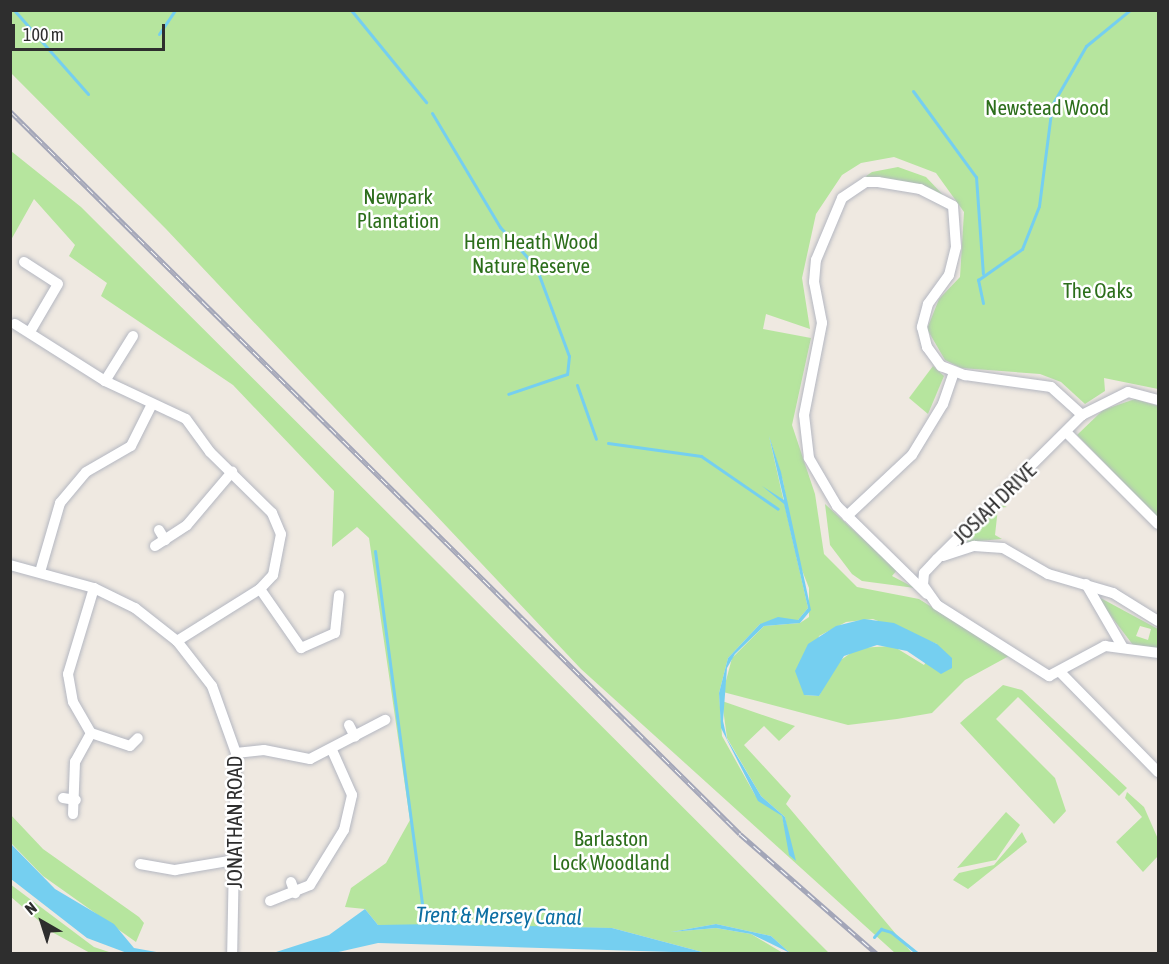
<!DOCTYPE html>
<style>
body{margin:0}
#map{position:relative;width:1169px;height:964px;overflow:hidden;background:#efe9e1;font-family:"Asap Condensed",sans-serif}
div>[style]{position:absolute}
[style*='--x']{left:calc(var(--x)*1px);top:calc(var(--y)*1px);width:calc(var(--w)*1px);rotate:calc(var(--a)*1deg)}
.green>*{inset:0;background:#b6e59e}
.water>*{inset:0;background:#75cff0}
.stream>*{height:3px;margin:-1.5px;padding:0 1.5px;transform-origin:1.5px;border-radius:1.5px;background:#75cff0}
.roads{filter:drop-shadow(0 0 2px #b4b7c1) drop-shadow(0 0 2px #b4b7c1)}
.minor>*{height:10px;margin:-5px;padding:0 5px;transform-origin:5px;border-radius:5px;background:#fff}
.rail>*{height:5px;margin-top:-2.5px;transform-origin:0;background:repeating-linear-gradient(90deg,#fff 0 9px,#a3a6b8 0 18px);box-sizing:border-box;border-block:2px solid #a3a6b8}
span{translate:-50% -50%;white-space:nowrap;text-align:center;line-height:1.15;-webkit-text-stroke:5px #fff;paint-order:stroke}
.park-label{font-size:21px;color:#2c6e1b}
.street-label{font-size:21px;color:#2e2e2e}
.water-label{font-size:22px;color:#0d6fa3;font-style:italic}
.frame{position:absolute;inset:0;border:12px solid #2e2e2e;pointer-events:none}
.north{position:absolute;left:12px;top:892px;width:60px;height:60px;-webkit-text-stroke:4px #fff;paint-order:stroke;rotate:321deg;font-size:16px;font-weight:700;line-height:24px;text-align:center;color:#2e2e2e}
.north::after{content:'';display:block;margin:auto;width:21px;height:27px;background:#2e2e2e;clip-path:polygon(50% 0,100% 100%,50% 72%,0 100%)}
.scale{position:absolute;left:12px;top:24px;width:153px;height:27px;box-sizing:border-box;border:3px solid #2e2e2e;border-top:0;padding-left:8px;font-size:18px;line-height:21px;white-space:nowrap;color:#2e2e2e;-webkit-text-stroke:4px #fff;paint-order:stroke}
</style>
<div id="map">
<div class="green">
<div style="clip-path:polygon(evenodd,10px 11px,1158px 11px,1158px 389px,1104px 378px,1105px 391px,1085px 404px,1061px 382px,1040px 374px,961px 368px,945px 360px,927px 329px,939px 299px,960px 277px,964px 212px,936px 173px,894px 157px,861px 163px,842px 175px,816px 214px,802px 278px,810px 329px,766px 314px,763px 329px,811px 338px,792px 425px,815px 494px,824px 554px,857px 587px,919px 599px,1009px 656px,965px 680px,932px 713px,897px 719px,848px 725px,723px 692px,732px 658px,764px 626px,800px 623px,809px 617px,809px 588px,796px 555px,783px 481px,769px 436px,808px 608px,798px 620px,760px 624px,728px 658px,719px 693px,722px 736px,755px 795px,782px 816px,792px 858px,785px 817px,761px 796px,727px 738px,722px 701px,795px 726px,779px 741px,764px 726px,744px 745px,791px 796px,786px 804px,912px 953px,895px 953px,581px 669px,166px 229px,11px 73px,10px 11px,873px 619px,937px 644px,924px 665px,893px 646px,858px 648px,835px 664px,819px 696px,804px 695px,819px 636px,846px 622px,873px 619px)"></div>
<div style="clip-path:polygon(11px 151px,81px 207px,829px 953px,790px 953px,771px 936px,716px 924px,671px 932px,716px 928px,751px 934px,783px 953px,706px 953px,612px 928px,378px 925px,365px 909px,345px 907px,351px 888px,386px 863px,410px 820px,369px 538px,357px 527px,332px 547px,334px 491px,233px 385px,101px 296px,107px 283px,69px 256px,75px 245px,34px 199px,11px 240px)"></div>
<div style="clip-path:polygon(898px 167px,926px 177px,944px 196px,921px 186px,856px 183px,872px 172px)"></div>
<div style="clip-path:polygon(933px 366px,944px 376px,928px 414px,909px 398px)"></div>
<div style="clip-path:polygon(1135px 399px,1158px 406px,1158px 518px,1077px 435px,1103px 410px)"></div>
<div style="clip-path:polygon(825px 504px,897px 570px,892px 576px,915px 588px,862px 581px,852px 574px,830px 545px)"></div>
<div style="clip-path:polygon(999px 504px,1007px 507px,998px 508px,995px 535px,1002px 539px,967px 542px,969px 533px)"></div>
<div style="clip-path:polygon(evenodd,1095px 595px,1158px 629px,1158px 648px,1133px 645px,1095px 595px,1140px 626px,1151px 629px,1148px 640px,1136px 636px,1140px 626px)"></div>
<div style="clip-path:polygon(1003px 685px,1022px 690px,1127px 788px,1119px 796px,1018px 697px,996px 719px,1055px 778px,1066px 811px,1054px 824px,960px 723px)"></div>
<div style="clip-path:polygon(1127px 792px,1144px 807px,1158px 839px,1158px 856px,1143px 872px,1116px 842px,1142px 817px,1125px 798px)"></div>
<div style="clip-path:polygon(1006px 812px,1020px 825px,996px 860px,957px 868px)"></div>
<div style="clip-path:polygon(10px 814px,43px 849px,139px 917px,144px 923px,136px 942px,43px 876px,11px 843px)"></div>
<div style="clip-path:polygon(1022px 832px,1027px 842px,968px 889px,953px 880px,959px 873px,994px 865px)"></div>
<div style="clip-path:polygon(10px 884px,94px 947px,112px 953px,90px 953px,52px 932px,11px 897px)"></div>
</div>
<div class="water">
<div style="clip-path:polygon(769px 436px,781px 472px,811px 610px,800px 623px,764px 626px,735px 654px,727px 668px,723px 721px,727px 739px,761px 796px,785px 817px,796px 861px,789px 855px,782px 816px,758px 801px,721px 728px,719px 693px,728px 658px,760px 624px,778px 617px,798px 620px,808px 608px,784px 504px,762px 486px,784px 500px)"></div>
<div style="clip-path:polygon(864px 619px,894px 623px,937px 644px,952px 658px,952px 668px,941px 674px,907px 651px,877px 645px,844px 656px,819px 696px,804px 695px,795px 671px,808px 644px,836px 626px)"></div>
<div style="clip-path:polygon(10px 843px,55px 889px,114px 924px,134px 948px,162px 953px,127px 953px,87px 938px,11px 879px)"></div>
<div style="clip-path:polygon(365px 909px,378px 925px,435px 924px,445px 918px,447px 924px,612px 928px,706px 953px,378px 943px,334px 953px,273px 953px,329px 935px)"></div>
<div style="clip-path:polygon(716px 924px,771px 936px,790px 953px,751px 934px,716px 928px,671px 932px)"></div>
</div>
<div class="stream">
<div style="--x:14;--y:10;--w:112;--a:48.6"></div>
<div style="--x:351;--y:10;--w:119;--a:50.8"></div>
<div style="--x:159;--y:34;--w:29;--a:-56"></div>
<div style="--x:913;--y:91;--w:107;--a:53.8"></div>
<div style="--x:976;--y:177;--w:97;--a:85.9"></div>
<div style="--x:432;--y:113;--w:133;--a:59.2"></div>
<div style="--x:500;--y:227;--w:54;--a:48"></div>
<div style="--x:536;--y:267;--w:95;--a:69.7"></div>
<div style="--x:569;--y:356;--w:18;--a:96"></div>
<div style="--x:567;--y:374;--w:62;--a:161.3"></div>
<div style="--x:983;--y:303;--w:24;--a:-102"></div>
<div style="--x:978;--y:280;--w:54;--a:-35.2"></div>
<div style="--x:1022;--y:249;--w:46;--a:-68.4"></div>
<div style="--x:1039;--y:206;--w:102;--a:-82.7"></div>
<div style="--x:1052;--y:105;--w:68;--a:-60"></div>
<div style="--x:1086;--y:46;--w:57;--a:-39.3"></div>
<div style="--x:577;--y:385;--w:57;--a:70.6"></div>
<div style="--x:608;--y:443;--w:94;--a:8"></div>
<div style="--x:701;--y:456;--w:93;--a:34.5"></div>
<div style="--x:375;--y:551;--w:363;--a:82.4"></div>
<div style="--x:874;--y:937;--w:11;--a:-49"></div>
<div style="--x:881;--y:929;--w:10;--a:17"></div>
<div style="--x:891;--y:932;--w:35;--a:39"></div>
</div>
<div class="roads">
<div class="minor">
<div style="--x:24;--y:262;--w:40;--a:32.9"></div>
<div style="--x:58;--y:284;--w:56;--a:120.3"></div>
<div style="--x:15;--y:324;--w:107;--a:32.3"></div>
<div style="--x:105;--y:381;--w:89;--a:25.1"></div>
<div style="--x:186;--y:419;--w:41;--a:54"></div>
<div style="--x:210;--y:452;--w:87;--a:44.5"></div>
<div style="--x:272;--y:513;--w:23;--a:67"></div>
<div style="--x:281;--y:534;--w:42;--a:101"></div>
<div style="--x:273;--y:575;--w:19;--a:133"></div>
<div style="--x:260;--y:589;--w:98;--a:147.9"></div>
<div style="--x:105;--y:381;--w:53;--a:-58.1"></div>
<div style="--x:1158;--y:400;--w:31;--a:-165"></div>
<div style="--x:1128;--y:392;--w:51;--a:153.4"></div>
<div style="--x:1082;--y:415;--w:204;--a:135.2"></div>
<div style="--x:937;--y:559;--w:19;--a:133"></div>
<div style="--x:924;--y:573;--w:12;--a:95"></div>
<div style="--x:923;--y:585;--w:24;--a:55"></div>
<div style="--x:937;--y:605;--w:133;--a:32.4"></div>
<div style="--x:1049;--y:676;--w:64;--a:-28.2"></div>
<div style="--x:1105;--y:646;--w:53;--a:7.5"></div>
<div style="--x:1066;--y:432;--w:130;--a:45"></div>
<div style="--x:847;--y:516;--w:89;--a:-43.2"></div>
<div style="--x:912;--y:455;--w:60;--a:-58.7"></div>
<div style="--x:943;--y:404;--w:34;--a:-71"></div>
<div style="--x:159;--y:530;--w:12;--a:59"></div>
<div style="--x:155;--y:546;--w:38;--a:-33"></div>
<div style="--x:187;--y:525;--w:70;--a:-49.7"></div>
<div style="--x:943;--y:556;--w:33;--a:-18"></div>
<div style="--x:974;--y:546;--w:29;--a:4"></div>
<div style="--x:1003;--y:548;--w:52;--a:30"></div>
<div style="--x:1048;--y:574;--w:68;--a:16.3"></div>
<div style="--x:1113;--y:593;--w:53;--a:31.9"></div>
<div style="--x:10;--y:565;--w:87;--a:15.3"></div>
<div style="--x:94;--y:588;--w:46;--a:26"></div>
<div style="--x:135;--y:608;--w:53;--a:38.2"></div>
<div style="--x:177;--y:641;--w:57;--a:52.1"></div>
<div style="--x:212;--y:686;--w:71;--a:70.3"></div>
<div style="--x:236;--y:753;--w:201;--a:91.1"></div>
<div style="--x:40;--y:572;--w:72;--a:-73.8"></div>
<div style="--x:60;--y:503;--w:40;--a:-50"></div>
<div style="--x:86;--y:472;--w:52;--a:-30"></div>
<div style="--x:131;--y:446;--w:47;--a:-63.4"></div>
<div style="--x:1086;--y:584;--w:72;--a:59.9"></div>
<div style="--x:94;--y:588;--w:90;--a:106.8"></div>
<div style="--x:68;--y:674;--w:28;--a:80"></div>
<div style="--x:73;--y:702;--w:36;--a:60"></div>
<div style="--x:91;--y:733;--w:41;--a:18.4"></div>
<div style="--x:130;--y:746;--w:11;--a:-45"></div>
<div style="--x:260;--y:589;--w:72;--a:55.2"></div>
<div style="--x:301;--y:648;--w:37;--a:-24"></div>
<div style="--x:335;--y:633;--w:38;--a:-84"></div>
<div style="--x:927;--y:594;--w:126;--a:-135.6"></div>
<div style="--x:837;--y:506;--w:56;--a:-120.3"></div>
<div style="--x:809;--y:458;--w:43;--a:-96.6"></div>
<div style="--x:804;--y:415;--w:94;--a:-78.9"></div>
<div style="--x:822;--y:323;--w:42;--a:-101"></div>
<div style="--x:814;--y:282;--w:22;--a:-85"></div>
<div style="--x:816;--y:260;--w:67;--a:-67.2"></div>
<div style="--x:842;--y:198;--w:29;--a:-34"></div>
<div style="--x:866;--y:182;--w:12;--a:0"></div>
<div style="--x:878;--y:182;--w:43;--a:9.5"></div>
<div style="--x:920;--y:189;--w:37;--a:27"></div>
<div style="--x:953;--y:206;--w:41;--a:85.8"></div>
<div style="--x:956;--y:247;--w:29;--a:104"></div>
<div style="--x:949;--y:275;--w:36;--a:126"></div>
<div style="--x:928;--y:304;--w:24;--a:105"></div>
<div style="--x:922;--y:327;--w:21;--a:76"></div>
<div style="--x:927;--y:347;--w:24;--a:54"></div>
<div style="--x:941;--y:366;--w:26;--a:21"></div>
<div style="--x:965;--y:375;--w:87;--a:7.9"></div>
<div style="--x:1051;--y:387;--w:42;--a:42.1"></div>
<div style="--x:1061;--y:673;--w:139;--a:45.6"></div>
<div style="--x:349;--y:725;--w:13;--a:63"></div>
<div style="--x:236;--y:753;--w:28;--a:-6"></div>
<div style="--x:264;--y:750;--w:47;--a:11.1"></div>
<div style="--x:310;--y:759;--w:85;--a:-27.5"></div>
<div style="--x:63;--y:798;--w:13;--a:9"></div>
<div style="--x:73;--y:814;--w:52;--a:-87.8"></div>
<div style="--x:75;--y:762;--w:33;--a:-61"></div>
<div style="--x:140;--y:864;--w:36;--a:10"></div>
<div style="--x:175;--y:870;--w:61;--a:-9.5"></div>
<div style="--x:291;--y:882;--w:12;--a:70"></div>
<div style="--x:270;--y:901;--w:43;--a:-21.8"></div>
<div style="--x:310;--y:885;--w:65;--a:-58.3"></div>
<div style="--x:344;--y:830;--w:36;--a:-77"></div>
<div style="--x:352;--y:795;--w:49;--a:-114"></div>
</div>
</div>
<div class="rail">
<div style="--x:10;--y:111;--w:1027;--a:44.72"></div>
<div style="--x:740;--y:834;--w:182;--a:41.2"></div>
</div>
<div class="park-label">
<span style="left:1047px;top:107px">Newstead Wood</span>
<span style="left:398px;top:208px">Newpark<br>Plantation</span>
<span style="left:531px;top:253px">Hem Heath Wood<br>Nature Reserve</span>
<span style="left:1098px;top:290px">The Oaks</span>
<span style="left:611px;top:850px">Barlaston<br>Lock Woodland</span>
</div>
<div class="street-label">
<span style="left:994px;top:503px;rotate:-44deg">JOSIAH DRIVE</span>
<span style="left:234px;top:822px;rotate:-90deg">JONATHAN ROAD</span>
</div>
<div class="water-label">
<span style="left:499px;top:916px;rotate:1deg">Trent &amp; Mersey Canal</span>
</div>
<div class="frame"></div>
<div class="north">N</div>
<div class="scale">100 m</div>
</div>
